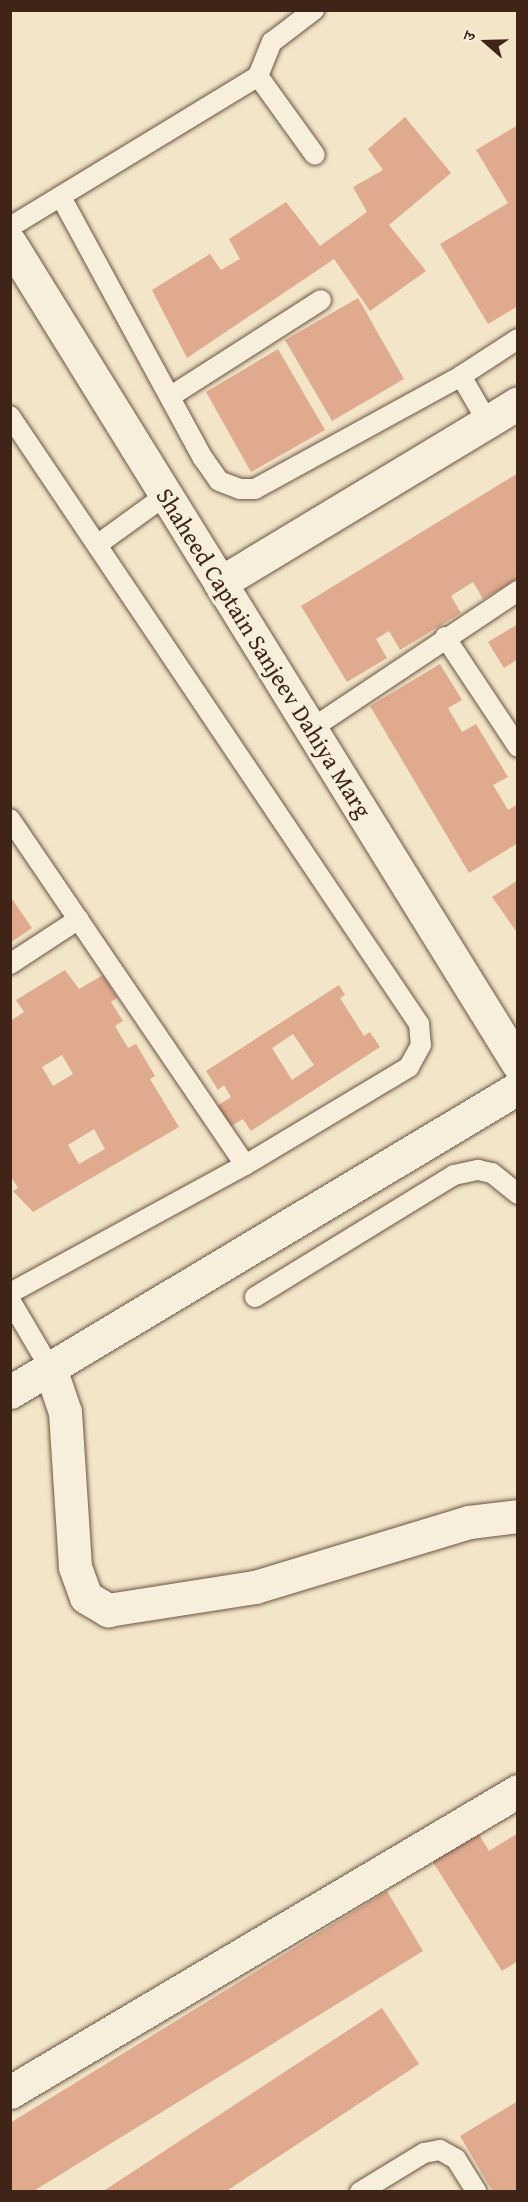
<!DOCTYPE html>
<meta charset="utf-8">
<style>
body{margin:0}
#map{position:relative;width:528px;height:2202px;overflow:hidden;background:#f2e5c8;font-family:"Gentium Book Plus","Noto Serif Devanagari",serif}
div>[style]{position:absolute}
[style*='--x']{left:calc(var(--x)*1px);top:calc(var(--y)*1px);width:calc(var(--w)*1px);rotate:calc(var(--a)*1deg)}
.building>*{inset:0;background:#e0aa8f}
.roads{filter:drop-shadow(0 0 2px #6c5443) drop-shadow(0 0 2px #6c5443)}
.service>*{height:20px;margin:-10px;padding:0 10px;transform-origin:10px;border-radius:10px;background:#f7eedb}
.minor>*{height:33px;margin:-16.5px;padding:0 16.5px;transform-origin:16.5px;border-radius:16.5px;background:#f7eedb}
span{translate:-50% -50%;white-space:nowrap;text-align:center;line-height:1.15;-webkit-text-stroke:6px #f7eedb;paint-order:stroke}
.street-label{font-size:24px;color:#3f2417}
.frame{position:absolute;inset:0;border:12px solid #3f2417;pointer-events:none}
.north{position:absolute;left:456px;top:12px;width:60px;height:60px;-webkit-text-stroke:4px #f7eedb;paint-order:stroke;rotate:290deg;font-size:16px;font-weight:700;line-height:24px;text-align:center;color:#3f2417}
.north::after{content:'';display:block;margin:auto;width:21px;height:27px;background:#3f2417;clip-path:polygon(50% 0,100% 100%,50% 72%,0 100%)}
</style>
<div id="map">
<div class="building">
<div style="clip-path:polygon(405px 117px,451px 173px,389px 225px,426px 271px,370px 311px,334px 259px,187px 358px,152px 290px,210px 254px,221px 270px,240px 259px,229px 239px,286px 202px,320px 246px,367px 212px,353px 187px,383px 170px,368px 149px)"></div>
<div style="clip-path:polygon(518px 125px,518px 306px,488px 324px,440px 244px,508px 203px,476px 150px)"></div>
<div style="clip-path:polygon(358px 298px,404px 379px,332px 421px,285px 340px)"></div>
<div style="clip-path:polygon(278px 349px,325px 430px,251px 472px,206px 392px)"></div>
<div style="clip-path:polygon(518px 473px,518px 578px,483px 599px,473px 582px,451px 596px,461px 613px,400px 650px,389px 631px,376px 639px,387px 658px,347px 682px,301px 606px)"></div>
<div style="clip-path:polygon(518px 624px,518px 659px,504px 668px,488px 642px)"></div>
<div style="clip-path:polygon(440px 664px,462px 700px,448px 708px,462px 732px,476px 724px,508px 777px,493px 785px,508px 810px,518px 804px,518px 843px,469px 873px,370px 706px)"></div>
<div style="clip-path:polygon(518px 880px,518px 934px,492px 897px)"></div>
<div style="clip-path:polygon(10px 896px,32px 928px,10px 943px)"></div>
<div style="clip-path:polygon(evenodd,65px 970px,79px 989px,103px 975px,117px 998px,111px 1002px,123px 1021px,115px 1026px,128px 1048px,136px 1044px,155px 1076px,150px 1079px,179px 1127px,33px 1212px,13px 1191px,18px 1188px,10px 1175px,10px 1021px,24px 1012px,16px 1000px,65px 970px,62px 1055px,73px 1074px,53px 1086px,42px 1067px,62px 1055px,65px 970px,94px 1129px,105px 1149px,79px 1164px,68px 1145px,94px 1129px)"></div>
<div style="clip-path:polygon(evenodd,339px 985px,345px 995px,340px 998px,364px 1036px,370px 1032px,380px 1047px,251px 1131px,243px 1119px,230px 1127px,217px 1106px,231px 1097px,224px 1085px,218px 1090px,206px 1071px,339px 985px,293px 1034px,314px 1065px,292px 1080px,272px 1048px,293px 1034px)"></div>
<div style="clip-path:polygon(476px 1830px,489px 1851px,518px 1833px,518px 1961px,502px 1971px,431px 1859px)"></div>
<div style="clip-path:polygon(387px 1891px,423px 1951px,32px 2192px,10px 2192px,10px 2123px)"></div>
<div style="clip-path:polygon(382px 2008px,419px 2064px,225px 2192px,102px 2192px)"></div>
<div style="clip-path:polygon(518px 2101px,518px 2192px,493px 2192px,460px 2136px)"></div>
</div>
<div class="roads">
<div class="service">
<div style="--x:258;--y:76;--w:97;--a:54.2"></div>
<div style="--x:61;--y:197;--w:297;--a:61.5"></div>
<div style="--x:203;--y:458;--w:28;--a:55"></div>
<div style="--x:219;--y:481;--w:22;--a:21"></div>
<div style="--x:240;--y:489;--w:15;--a:0"></div>
<div style="--x:255;--y:489;--w:235;--a:-28.7"></div>
<div style="--x:461;--y:376;--w:68;--a:-33"></div>
<div style="--x:10;--y:227;--w:290;--a:-31.3"></div>
<div style="--x:258;--y:76;--w:37;--a:-68"></div>
<div style="--x:272;--y:42;--w:53;--a:-37.3"></div>
<div style="--x:461;--y:376;--w:52;--a:60"></div>
<div style="--x:171;--y:396;--w:178;--a:-32.6"></div>
<div style="--x:10;--y:416;--w:733;--a:56.07"></div>
<div style="--x:419;--y:1024;--w:21;--a:85"></div>
<div style="--x:421;--y:1045;--w:25;--a:119"></div>
<div style="--x:409;--y:1067;--w:191;--a:149.1"></div>
<div style="--x:245;--y:1165;--w:268;--a:151.4"></div>
<div style="--x:97;--y:545;--w:85;--a:-35.9"></div>
<div style="--x:445;--y:637;--w:132;--a:56.4"></div>
<div style="--x:311;--y:729;--w:249;--a:-33.7"></div>
<div style="--x:10;--y:819;--w:418;--a:55.8"></div>
<div style="--x:10;--y:964;--w:82;--a:-33.1"></div>
<div style="--x:255;--y:1297;--w:233;--a:-31.5"></div>
<div style="--x:454;--y:1175;--w:25;--a:-12"></div>
<div style="--x:478;--y:1170;--w:14;--a:12"></div>
<div style="--x:492;--y:1173;--w:33;--a:39"></div>
<div style="--x:10;--y:1300;--w:79;--a:59.5"></div>
<div style="--x:360;--y:2192;--w:75;--a:-31.4"></div>
<div style="--x:424;--y:2153;--w:16;--a:-11"></div>
<div style="--x:440;--y:2150;--w:18;--a:29"></div>
<div style="--x:456;--y:2159;--w:39;--a:58"></div>
</div>
<div class="minor">
<div style="--x:10;--y:243;--w:965;--a:58.25"></div>
<div style="--x:220;--y:583;--w:348;--a:-31.1"></div>
<div style="--x:50;--y:1368;--w:46;--a:71.2"></div>
<div style="--x:65;--y:1412;--w:155;--a:86.3"></div>
<div style="--x:75;--y:1567;--w:32;--a:70"></div>
<div style="--x:86;--y:1597;--w:26;--a:31"></div>
<div style="--x:108;--y:1610;--w:149;--a:-8.9"></div>
<div style="--x:255;--y:1587;--w:224;--a:-16.9"></div>
<div style="--x:469;--y:1522;--w:49;--a:-7"></div>
<div style="--x:10;--y:1392;--w:592;--a:-30.9"></div>
<div style="--x:10;--y:2092;--w:590;--a:-30.65"></div>
</div>
</div>
<div class="street-label">
<span style="left:264px;top:653px;rotate:58deg">Shaheed Captain Sanjeev Dahiya Marg</span>
</div>
<div class="frame"></div>
<div class="north">उ</div>
</div>
